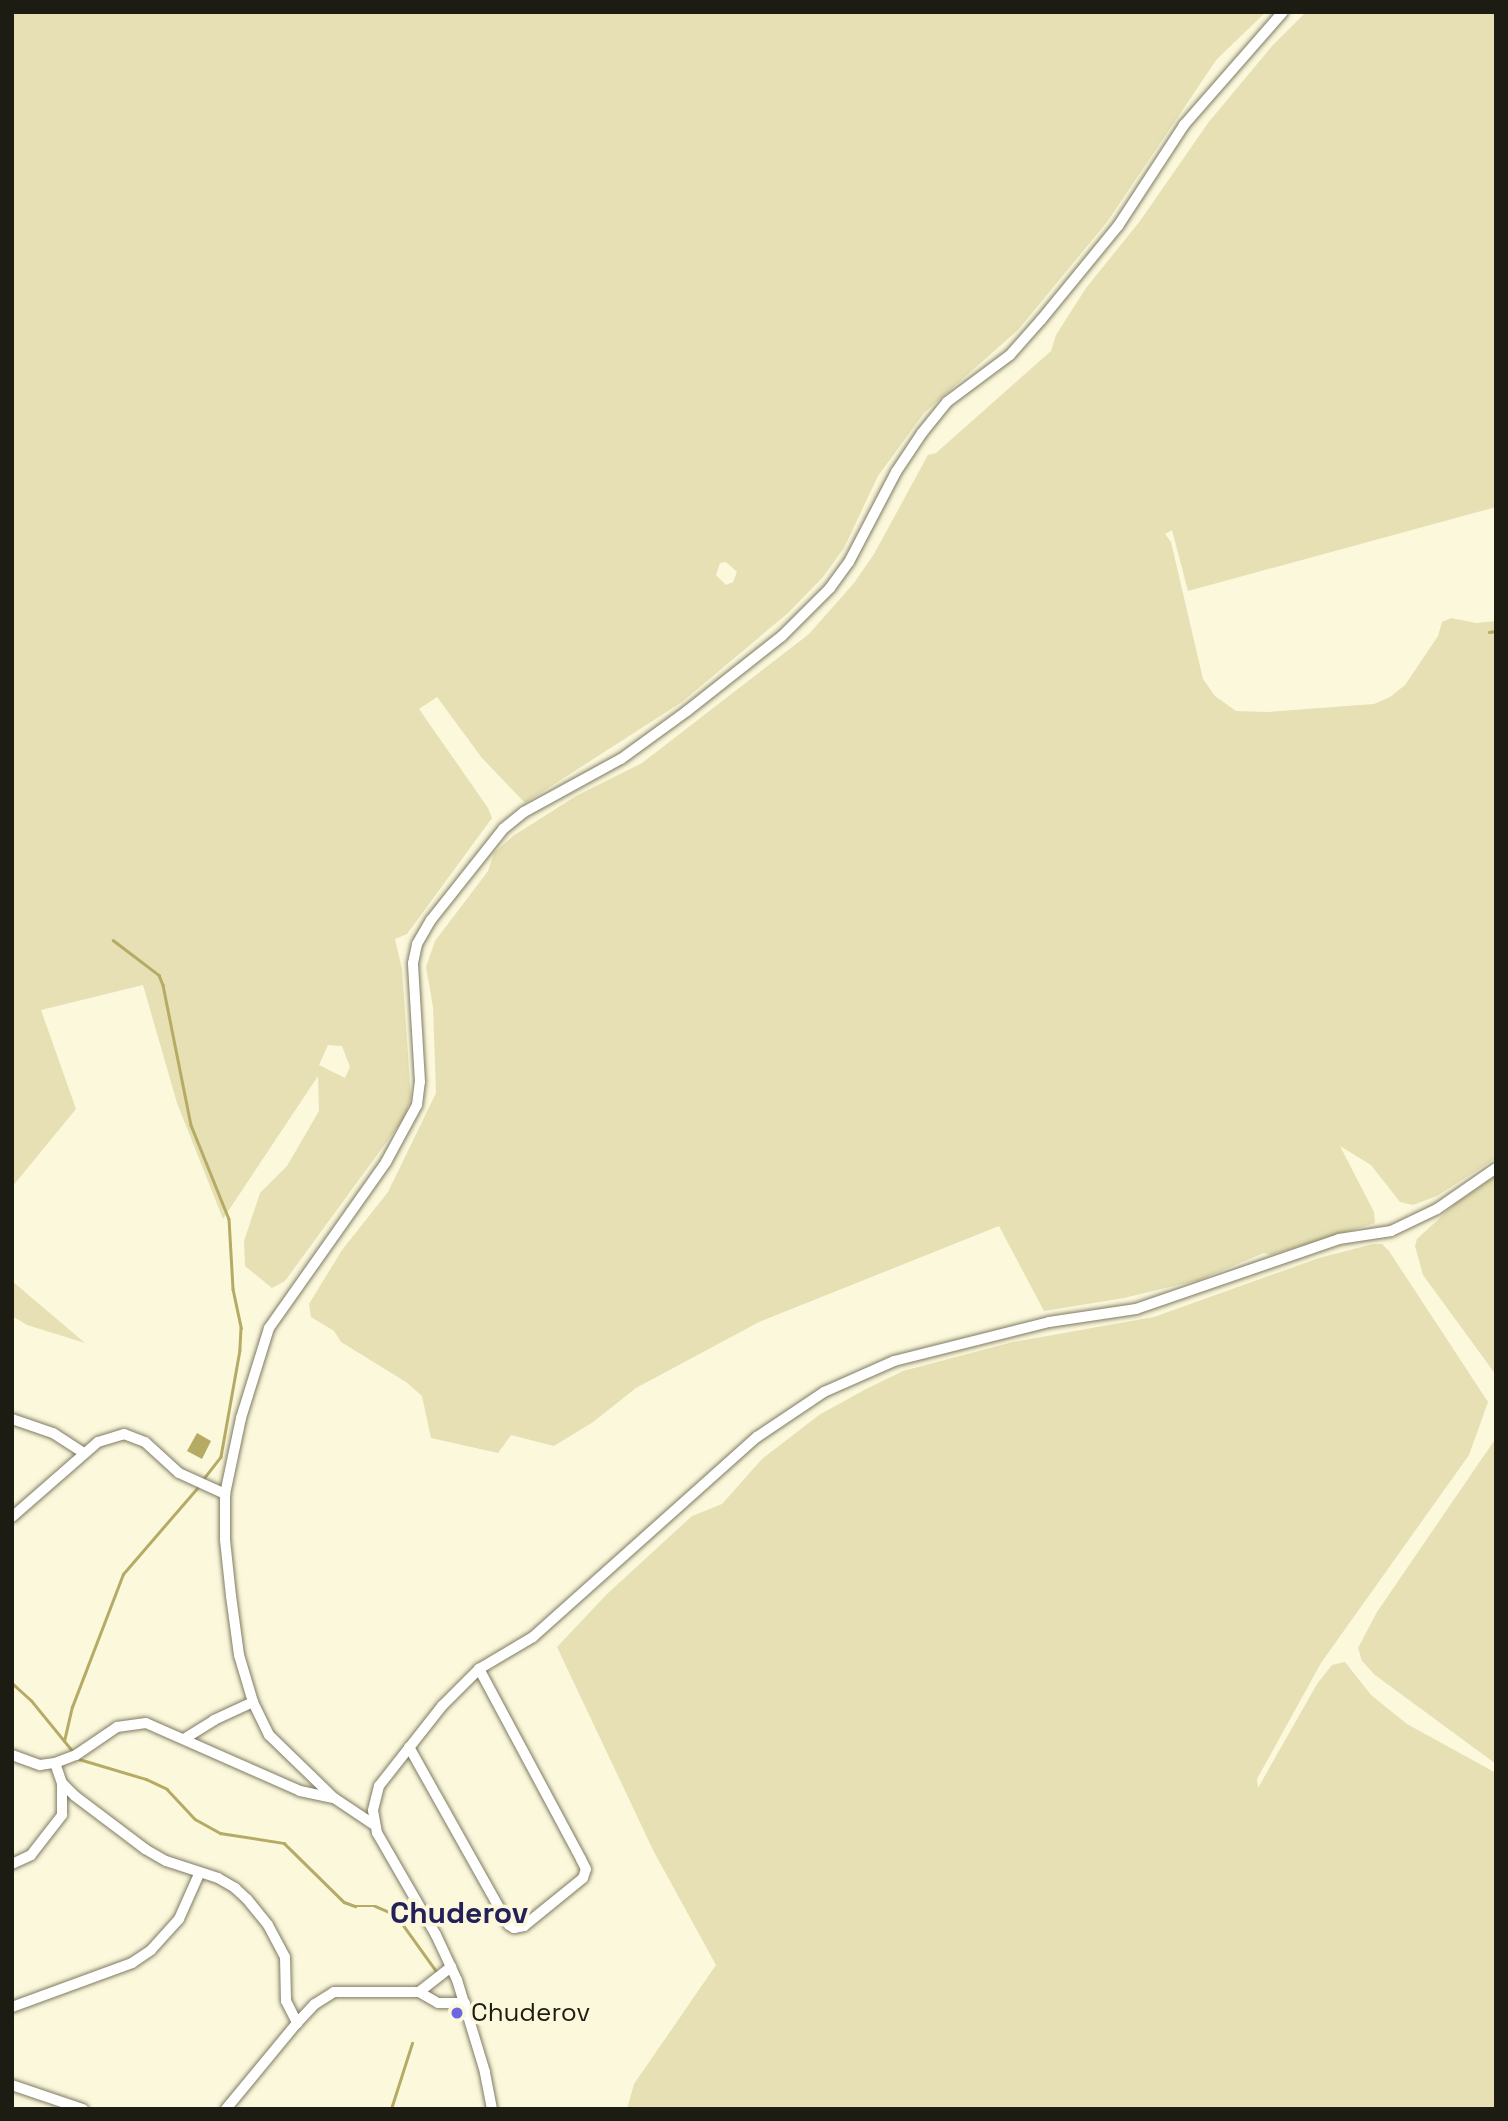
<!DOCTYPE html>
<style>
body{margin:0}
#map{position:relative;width:1508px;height:2121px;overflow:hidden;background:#fcf8dc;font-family:"Space Grotesk",sans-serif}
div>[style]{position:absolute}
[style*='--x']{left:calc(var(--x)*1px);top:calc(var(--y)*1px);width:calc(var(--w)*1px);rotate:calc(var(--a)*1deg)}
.green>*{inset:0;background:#e6e0b4}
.water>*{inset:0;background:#b5ab65}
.stream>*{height:2.5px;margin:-1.25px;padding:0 1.25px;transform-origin:1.25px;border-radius:1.25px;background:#b5ab65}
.roads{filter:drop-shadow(0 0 2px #7f7b62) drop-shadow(0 0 2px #7f7b62)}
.minor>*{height:10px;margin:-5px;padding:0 5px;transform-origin:5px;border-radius:5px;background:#fff}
.dots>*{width:19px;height:19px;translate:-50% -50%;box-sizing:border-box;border:4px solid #fcf8dc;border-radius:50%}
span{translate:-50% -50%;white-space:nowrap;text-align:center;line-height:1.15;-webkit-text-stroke:7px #fcf8dc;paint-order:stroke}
.poi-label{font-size:26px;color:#1d1c12}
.left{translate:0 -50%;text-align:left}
.quarter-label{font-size:30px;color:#242059;font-weight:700}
.frame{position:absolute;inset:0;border:14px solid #1d1c12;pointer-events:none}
</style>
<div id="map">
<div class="green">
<div style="clip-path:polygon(evenodd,12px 12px,1266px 12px,1217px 59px,1107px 222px,1018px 330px,924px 413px,878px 476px,844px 548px,823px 577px,788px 613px,682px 702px,525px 803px,482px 758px,437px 697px,419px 709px,488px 808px,492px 818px,407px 934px,395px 939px,402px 969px,411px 1098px,404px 1118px,285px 1281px,272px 1288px,245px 1266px,244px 1241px,260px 1193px,287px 1166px,319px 1111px,318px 1076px,223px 1219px,177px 1103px,143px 985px,41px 1010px,76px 1109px,12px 1187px,12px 12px,726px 562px,737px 572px,733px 582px,726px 585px,716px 575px,720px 563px,726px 562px,12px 12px,328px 1045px,342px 1046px,350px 1067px,345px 1078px,319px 1065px,328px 1045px)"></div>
<div style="clip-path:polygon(1306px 12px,1496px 12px,1496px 507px,1188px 591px,1172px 530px,1165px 534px,1171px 542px,1203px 679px,1215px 696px,1236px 711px,1267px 712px,1374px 704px,1390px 697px,1405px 685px,1438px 636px,1442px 622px,1451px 618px,1476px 623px,1496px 621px,1496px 1158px,1437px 1196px,1413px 1205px,1400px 1202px,1371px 1165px,1340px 1146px,1374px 1212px,1375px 1223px,1271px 1255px,1264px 1253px,1199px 1280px,1124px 1298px,1044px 1311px,999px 1226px,759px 1322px,636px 1388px,593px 1422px,554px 1446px,511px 1435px,498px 1453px,431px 1438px,422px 1396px,406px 1382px,341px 1342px,334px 1331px,311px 1317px,309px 1304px,342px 1250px,388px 1192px,436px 1093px,433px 1007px,426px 967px,435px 941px,488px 871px,494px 853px,513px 836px,576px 796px,642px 763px,809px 634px,854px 583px,874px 554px,928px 455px,936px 453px,1051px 351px,1056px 335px,1086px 288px,1140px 221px,1208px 123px,1272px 46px)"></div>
<div style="clip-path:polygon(1496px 1176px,1496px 1375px,1423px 1275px,1415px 1246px,1417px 1239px,1455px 1204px)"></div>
<div style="clip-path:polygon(1373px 1244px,1382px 1244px,1389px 1251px,1488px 1402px,1469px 1455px,1321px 1663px,1257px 1779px,1258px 1788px,1317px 1684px,1332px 1665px,1345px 1662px,1371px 1695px,1407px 1724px,1496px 1773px,1496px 2109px,627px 2109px,634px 2084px,716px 1965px,654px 1852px,557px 1647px,607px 1594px,692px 1516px,722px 1504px,762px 1459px,819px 1415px,866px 1389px,903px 1371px,1013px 1342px,1154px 1317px,1319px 1258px)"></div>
<div style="clip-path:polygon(12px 1281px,85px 1343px,27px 1325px,12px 1316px)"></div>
<div style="clip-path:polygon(1496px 1438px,1496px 1764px,1375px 1675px,1362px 1661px,1358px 1648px,1377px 1612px)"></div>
</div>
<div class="water">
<div style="clip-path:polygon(197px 1433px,211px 1441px,202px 1459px,187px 1451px)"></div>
</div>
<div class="stream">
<div style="--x:1489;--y:632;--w:7;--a:-8"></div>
<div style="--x:113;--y:940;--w:58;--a:37.3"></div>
<div style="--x:159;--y:975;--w:11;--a:68"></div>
<div style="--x:163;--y:985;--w:143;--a:78.7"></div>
<div style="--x:191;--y:1125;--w:101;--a:68"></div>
<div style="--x:229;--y:1219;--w:70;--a:86.7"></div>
<div style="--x:233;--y:1289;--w:40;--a:78"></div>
<div style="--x:241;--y:1328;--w:22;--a:93"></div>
<div style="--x:240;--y:1350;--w:109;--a:100.1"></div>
<div style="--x:221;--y:1457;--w:28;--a:128"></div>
<div style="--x:12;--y:1683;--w:25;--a:42"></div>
<div style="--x:31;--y:1700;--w:70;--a:50.8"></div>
<div style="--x:64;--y:1741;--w:35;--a:-77"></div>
<div style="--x:72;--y:1707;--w:142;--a:-69"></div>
<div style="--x:123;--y:1574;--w:115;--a:-49.2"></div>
<div style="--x:79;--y:1759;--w:70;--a:16.6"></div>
<div style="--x:146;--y:1779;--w:23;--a:25"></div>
<div style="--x:167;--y:1789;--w:41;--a:47"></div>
<div style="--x:195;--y:1819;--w:29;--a:29"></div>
<div style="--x:220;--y:1833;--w:65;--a:8.9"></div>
<div style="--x:284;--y:1843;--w:84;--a:44.5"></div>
<div style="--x:344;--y:1902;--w:12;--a:20"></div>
<div style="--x:355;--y:1906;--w:20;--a:0"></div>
<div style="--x:375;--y:1906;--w:23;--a:23"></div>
<div style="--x:396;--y:1915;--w:70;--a:54.3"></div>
<div style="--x:391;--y:2109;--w:69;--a:-72.3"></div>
</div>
<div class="roads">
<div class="minor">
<div style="--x:12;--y:1419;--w:43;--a:18.9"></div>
<div style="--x:53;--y:1433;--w:37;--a:33"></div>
<div style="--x:12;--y:1517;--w:114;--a:-41.1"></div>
<div style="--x:98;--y:1442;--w:27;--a:-17"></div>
<div style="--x:124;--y:1434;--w:22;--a:21"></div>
<div style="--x:145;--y:1442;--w:46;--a:42.4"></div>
<div style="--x:179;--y:1473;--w:51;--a:24.5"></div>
<div style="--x:184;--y:1739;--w:36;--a:-32"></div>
<div style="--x:214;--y:1720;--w:43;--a:-24.8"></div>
<div style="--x:409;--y:1747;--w:204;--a:60.7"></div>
<div style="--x:509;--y:1925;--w:6;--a:31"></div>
<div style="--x:514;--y:1928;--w:10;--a:-11"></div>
<div style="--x:524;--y:1926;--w:76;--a:-39.1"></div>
<div style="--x:583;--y:1878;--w:9;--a:-72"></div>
<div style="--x:586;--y:1869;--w:11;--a:-117"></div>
<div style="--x:581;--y:1859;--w:216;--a:-118.2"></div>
<div style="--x:12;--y:1755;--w:30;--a:20"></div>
<div style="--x:40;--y:1765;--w:15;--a:-8"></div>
<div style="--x:55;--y:1763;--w:22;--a:-21"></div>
<div style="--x:76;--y:1755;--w:50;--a:-34.3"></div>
<div style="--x:117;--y:1727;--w:29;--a:-8"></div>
<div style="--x:146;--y:1723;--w:168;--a:23.8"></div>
<div style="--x:300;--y:1791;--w:34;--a:12"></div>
<div style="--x:55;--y:1763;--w:21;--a:71"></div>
<div style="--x:62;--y:1783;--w:18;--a:45"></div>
<div style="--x:75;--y:1796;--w:88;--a:37.1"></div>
<div style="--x:145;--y:1849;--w:24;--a:30"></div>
<div style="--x:166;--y:1861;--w:55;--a:18.1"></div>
<div style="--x:218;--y:1878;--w:20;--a:30"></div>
<div style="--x:235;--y:1888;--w:16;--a:43"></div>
<div style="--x:247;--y:1899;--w:33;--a:51"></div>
<div style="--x:268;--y:1925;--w:36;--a:62"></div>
<div style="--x:285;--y:1957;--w:44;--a:88.7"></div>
<div style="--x:286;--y:2001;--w:25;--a:63"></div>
<div style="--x:373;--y:1824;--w:47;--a:-146.3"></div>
<div style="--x:334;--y:1798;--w:91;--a:-135.9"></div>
<div style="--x:269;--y:1735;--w:37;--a:-116"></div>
<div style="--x:253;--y:1702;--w:49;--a:-106.6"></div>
<div style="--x:239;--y:1655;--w:60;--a:-97.7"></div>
<div style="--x:231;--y:1596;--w:56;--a:-96.1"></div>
<div style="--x:225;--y:1540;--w:46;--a:-90"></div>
<div style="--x:225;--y:1494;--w:78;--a:-78.1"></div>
<div style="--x:241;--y:1418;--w:94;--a:-72.7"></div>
<div style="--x:269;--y:1328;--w:203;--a:-54.8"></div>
<div style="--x:386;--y:1162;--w:65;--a:-61.5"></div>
<div style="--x:417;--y:1105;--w:23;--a:-83"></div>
<div style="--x:420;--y:1082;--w:119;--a:-93.4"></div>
<div style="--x:413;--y:963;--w:19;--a:-78"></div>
<div style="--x:417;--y:944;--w:28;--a:-60"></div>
<div style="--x:431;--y:920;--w:116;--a:-51.6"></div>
<div style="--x:503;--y:829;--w:27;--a:-39"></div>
<div style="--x:524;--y:812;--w:111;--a:-28.7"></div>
<div style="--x:621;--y:759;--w:82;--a:-36"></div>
<div style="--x:687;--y:711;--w:121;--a:-38.3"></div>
<div style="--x:782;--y:636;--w:68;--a:-45"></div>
<div style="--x:830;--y:588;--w:32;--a:-54"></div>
<div style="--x:849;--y:562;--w:102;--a:-62.4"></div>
<div style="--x:896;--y:472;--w:47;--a:-56.3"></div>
<div style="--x:922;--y:433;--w:40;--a:-51"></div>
<div style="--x:947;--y:402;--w:79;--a:-36.7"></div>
<div style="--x:1010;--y:355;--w:47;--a:-48.5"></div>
<div style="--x:1041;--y:320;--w:122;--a:-50.7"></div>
<div style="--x:1118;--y:226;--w:121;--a:-56.8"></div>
<div style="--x:1184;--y:125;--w:150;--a:-48.8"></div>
<div style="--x:12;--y:1864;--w:21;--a:-25"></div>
<div style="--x:31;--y:1855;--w:51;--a:-52.2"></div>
<div style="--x:62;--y:1815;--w:32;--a:-90"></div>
<div style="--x:419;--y:1992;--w:22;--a:30"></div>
<div style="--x:438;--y:2003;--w:27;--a:0"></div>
<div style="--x:12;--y:2007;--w:128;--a:-20.1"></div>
<div style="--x:132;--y:1963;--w:23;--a:-34"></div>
<div style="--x:151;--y:1950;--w:42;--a:-47.9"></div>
<div style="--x:179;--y:1919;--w:49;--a:-66"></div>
<div style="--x:12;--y:2085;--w:75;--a:18.7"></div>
<div style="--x:226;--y:2109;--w:112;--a:-50.5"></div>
<div style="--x:297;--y:2023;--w:26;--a:-47"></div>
<div style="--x:315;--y:2004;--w:22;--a:-32"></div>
<div style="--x:334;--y:1992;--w:85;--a:0"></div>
<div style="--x:419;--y:1992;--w:41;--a:-38"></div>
<div style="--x:492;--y:2109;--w:38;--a:-101"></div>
<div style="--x:485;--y:2072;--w:96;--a:-106.9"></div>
<div style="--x:457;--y:1980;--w:50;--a:-115"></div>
<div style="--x:436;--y:1935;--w:118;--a:-120"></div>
<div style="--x:377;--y:1833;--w:23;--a:-100"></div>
<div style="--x:373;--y:1810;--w:25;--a:-76"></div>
<div style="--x:379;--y:1786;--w:102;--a:-51.8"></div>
<div style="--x:442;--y:1706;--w:52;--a:-45"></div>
<div style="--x:479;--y:1669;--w:63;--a:-30.7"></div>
<div style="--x:533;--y:1637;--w:300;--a:-41.8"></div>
<div style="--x:757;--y:1437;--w:81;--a:-33.9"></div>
<div style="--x:824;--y:1392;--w:77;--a:-23.9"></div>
<div style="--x:894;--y:1361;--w:160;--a:-14.1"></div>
<div style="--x:1049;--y:1322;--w:88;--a:-8.5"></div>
<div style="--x:1136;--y:1309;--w:215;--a:-19"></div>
<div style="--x:1339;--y:1239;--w:53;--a:-8.7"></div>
<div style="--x:1391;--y:1231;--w:51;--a:-25.6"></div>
<div style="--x:1437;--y:1209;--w:72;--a:-34.8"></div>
</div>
</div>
<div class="dots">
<div style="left:457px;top:2013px;background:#6d67e1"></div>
</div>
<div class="poi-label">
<span class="left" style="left:471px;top:2013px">Chuderov</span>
</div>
<div class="quarter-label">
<span style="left:459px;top:1913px">Chuderov</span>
</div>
<div class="frame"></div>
</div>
